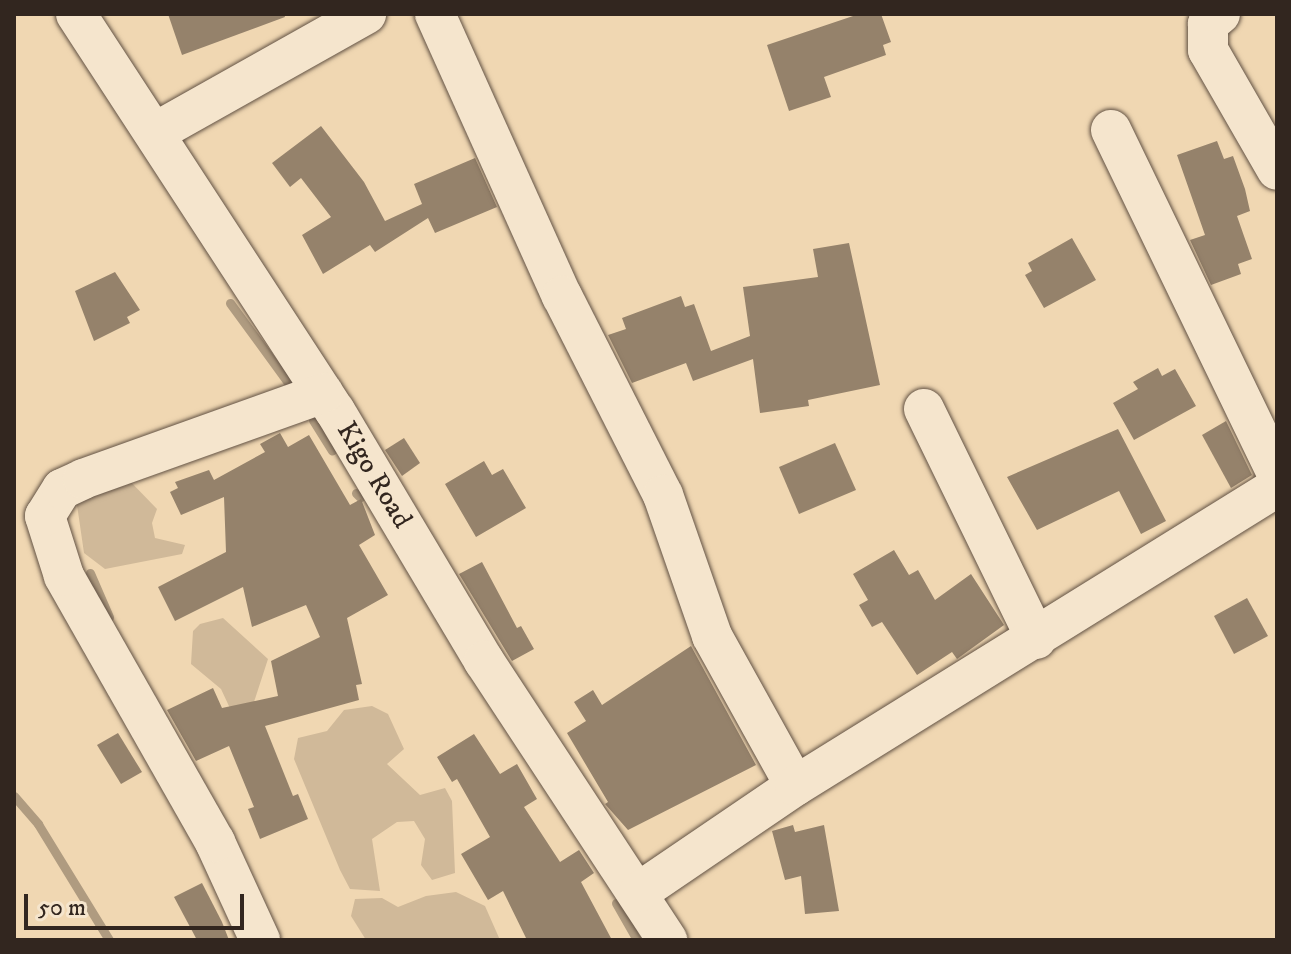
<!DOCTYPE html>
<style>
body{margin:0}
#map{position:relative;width:1291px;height:954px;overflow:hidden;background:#f0d7b2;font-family:"IM FELL DW Pica",serif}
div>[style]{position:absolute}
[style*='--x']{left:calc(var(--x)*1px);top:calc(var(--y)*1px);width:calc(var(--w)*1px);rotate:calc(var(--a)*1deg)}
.green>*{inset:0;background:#d0b999}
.stream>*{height:9px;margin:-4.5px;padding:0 4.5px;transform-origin:4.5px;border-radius:4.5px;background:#af9b80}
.building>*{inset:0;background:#95826b}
.roads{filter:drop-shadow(0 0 2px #625244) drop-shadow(0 0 2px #625244)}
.minor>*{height:40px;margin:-20px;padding:0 20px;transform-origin:20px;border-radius:20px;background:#f5e5cd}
span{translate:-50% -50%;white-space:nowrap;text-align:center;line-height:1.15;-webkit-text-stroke:6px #f5e5cd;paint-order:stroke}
.street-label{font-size:28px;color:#32261f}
.frame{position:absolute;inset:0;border:16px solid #32261f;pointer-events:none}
.scale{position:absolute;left:24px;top:894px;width:220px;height:36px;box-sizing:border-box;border:4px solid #32261f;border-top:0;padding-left:10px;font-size:24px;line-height:28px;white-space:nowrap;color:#32261f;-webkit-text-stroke:6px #f5e5cd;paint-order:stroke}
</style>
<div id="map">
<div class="green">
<div style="clip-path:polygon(126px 477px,157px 509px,152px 523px,155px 538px,185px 545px,182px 554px,105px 569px,84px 553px,77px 505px,85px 490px)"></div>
<div style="clip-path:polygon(223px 618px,268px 659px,252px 708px,235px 719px,221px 689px,191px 664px,193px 631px,200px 624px)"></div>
<div style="clip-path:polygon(372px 706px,388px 714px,404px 749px,387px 764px,420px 795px,445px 788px,452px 801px,455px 873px,432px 880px,421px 865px,425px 839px,414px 821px,397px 822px,372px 839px,380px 891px,350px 889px,340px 870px,294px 759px,298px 738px,327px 731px,344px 710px)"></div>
<div style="clip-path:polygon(456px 892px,485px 906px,500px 940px,366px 940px,351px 916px,355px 899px,382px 898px,398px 907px,426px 896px)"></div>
</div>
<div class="stream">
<div style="--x:230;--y:303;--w:105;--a:53.9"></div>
<div style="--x:313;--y:420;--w:36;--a:58"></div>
<div style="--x:356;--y:493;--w:6;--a:45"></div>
<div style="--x:90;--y:573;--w:48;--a:66.6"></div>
<div style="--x:14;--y:796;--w:37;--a:49"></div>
<div style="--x:38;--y:824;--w:136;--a:58.5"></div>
<div style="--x:616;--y:903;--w:43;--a:60.4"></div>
</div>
<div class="building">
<div style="clip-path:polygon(168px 14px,284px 14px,285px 17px,182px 55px)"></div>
<div style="clip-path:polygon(859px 14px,881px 14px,891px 42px,883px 45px,886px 55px,824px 77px,831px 97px,789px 111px,767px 45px)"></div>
<div style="clip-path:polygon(321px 126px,364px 182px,385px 221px,422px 204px,414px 184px,475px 158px,497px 207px,435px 233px,428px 218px,375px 252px,370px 245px,323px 274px,302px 235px,331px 217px,301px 178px,290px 187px,272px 163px)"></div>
<div style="clip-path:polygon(1217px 141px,1224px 159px,1233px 156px,1245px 189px,1250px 211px,1237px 216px,1252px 259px,1238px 264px,1241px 274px,1211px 285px,1190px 240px,1205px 235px,1177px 155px)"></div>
<div style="clip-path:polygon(1072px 238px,1096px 280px,1044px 308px,1025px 275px,1032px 271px,1028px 263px)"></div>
<div style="clip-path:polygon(849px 243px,880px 385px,808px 400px,809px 406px,760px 413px,753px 359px,693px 381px,686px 363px,632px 383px,608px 335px,626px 329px,622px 318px,681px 296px,685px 307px,694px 304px,711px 351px,750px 336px,743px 287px,818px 277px,813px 249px)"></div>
<div style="clip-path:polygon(115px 272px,140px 310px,127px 317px,130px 323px,94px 341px,75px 291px)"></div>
<div style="clip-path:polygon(1158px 368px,1162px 376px,1175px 369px,1196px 406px,1134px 440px,1113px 403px,1138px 389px,1133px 382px)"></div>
<div style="clip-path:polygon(1226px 421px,1252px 475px,1231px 488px,1202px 435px)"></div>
<div style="clip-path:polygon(1118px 429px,1166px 521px,1141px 534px,1119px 491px,1037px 530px,1007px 477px)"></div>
<div style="clip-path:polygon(280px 433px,288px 447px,309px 435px,350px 505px,361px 499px,375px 535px,359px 545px,388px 595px,347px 618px,362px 684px,356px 685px,359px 700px,265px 726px,293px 796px,298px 794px,308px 819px,260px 839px,248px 809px,254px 807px,229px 746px,196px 761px,167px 710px,213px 688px,222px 708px,278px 696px,271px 661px,320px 637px,306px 605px,252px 627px,243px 587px,175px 621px,158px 587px,226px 552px,224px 497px,181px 515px,170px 492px,178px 488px,175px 482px,209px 470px,214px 480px,265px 452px,260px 444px)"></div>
<div style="clip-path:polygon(404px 438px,420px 463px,402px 476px,385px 450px)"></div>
<div style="clip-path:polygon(835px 443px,856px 490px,799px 514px,779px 467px)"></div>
<div style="clip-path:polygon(484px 461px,492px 475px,503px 469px,526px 508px,476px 537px,445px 484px)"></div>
<div style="clip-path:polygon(894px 550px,909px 575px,918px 570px,935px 600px,971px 574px,1004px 625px,957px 659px,952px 652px,917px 675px,882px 622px,872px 627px,859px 605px,868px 600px,853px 574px)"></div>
<div style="clip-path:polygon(482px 562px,517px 628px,521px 626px,534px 649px,512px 661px,459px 574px)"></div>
<div style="clip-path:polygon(1247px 598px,1268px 636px,1234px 654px,1214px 616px)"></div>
<div style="clip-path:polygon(691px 646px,756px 765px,628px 830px,605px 804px,608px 802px,567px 733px,586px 721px,574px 702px,593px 690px,602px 705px)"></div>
<div style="clip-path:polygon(118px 733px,142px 772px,121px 784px,97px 745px)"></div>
<div style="clip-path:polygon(474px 734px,500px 774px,517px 764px,537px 799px,524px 807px,560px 862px,579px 850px,594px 873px,581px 882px,612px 940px,527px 940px,503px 891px,488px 900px,461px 854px,490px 837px,457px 779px,452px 782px,437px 757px)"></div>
<div style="clip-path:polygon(793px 825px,795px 832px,824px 825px,839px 911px,805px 914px,801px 876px,785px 880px,772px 831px)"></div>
<div style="clip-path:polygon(202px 883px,222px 922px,229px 940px,197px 940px,174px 897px)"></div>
</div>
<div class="roads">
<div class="minor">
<div style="--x:76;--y:14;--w:474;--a:56.9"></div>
<div style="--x:335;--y:411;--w:291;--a:59.2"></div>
<div style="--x:484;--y:661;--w:334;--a:56.7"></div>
<div style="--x:435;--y:14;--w:309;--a:65.8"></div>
<div style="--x:562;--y:296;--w:223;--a:63.1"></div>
<div style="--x:663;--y:495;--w:149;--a:70.8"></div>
<div style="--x:712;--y:636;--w:171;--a:61"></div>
<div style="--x:1220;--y:14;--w:16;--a:140"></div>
<div style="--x:1208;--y:24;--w:26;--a:90"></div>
<div style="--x:1208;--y:50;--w:138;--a:60.1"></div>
<div style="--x:1111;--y:130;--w:382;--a:64.2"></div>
<div style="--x:156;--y:132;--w:241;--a:-29.3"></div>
<div style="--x:924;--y:409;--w:256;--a:64"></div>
<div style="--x:639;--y:892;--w:189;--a:-34.2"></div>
<div style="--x:795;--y:786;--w:567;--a:-31.81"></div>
<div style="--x:260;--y:940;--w:108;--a:-114.7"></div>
<div style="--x:215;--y:842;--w:306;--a:-119.6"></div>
<div style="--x:64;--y:576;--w:63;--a:-107.6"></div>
<div style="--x:45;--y:516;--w:32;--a:-58"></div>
<div style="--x:62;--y:489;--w:23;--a:-25"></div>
<div style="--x:83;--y:479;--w:255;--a:-19.7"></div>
</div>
</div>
<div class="street-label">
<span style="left:374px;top:475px;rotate:59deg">Kigo Road</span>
</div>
<div class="frame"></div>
<div class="scale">50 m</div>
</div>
